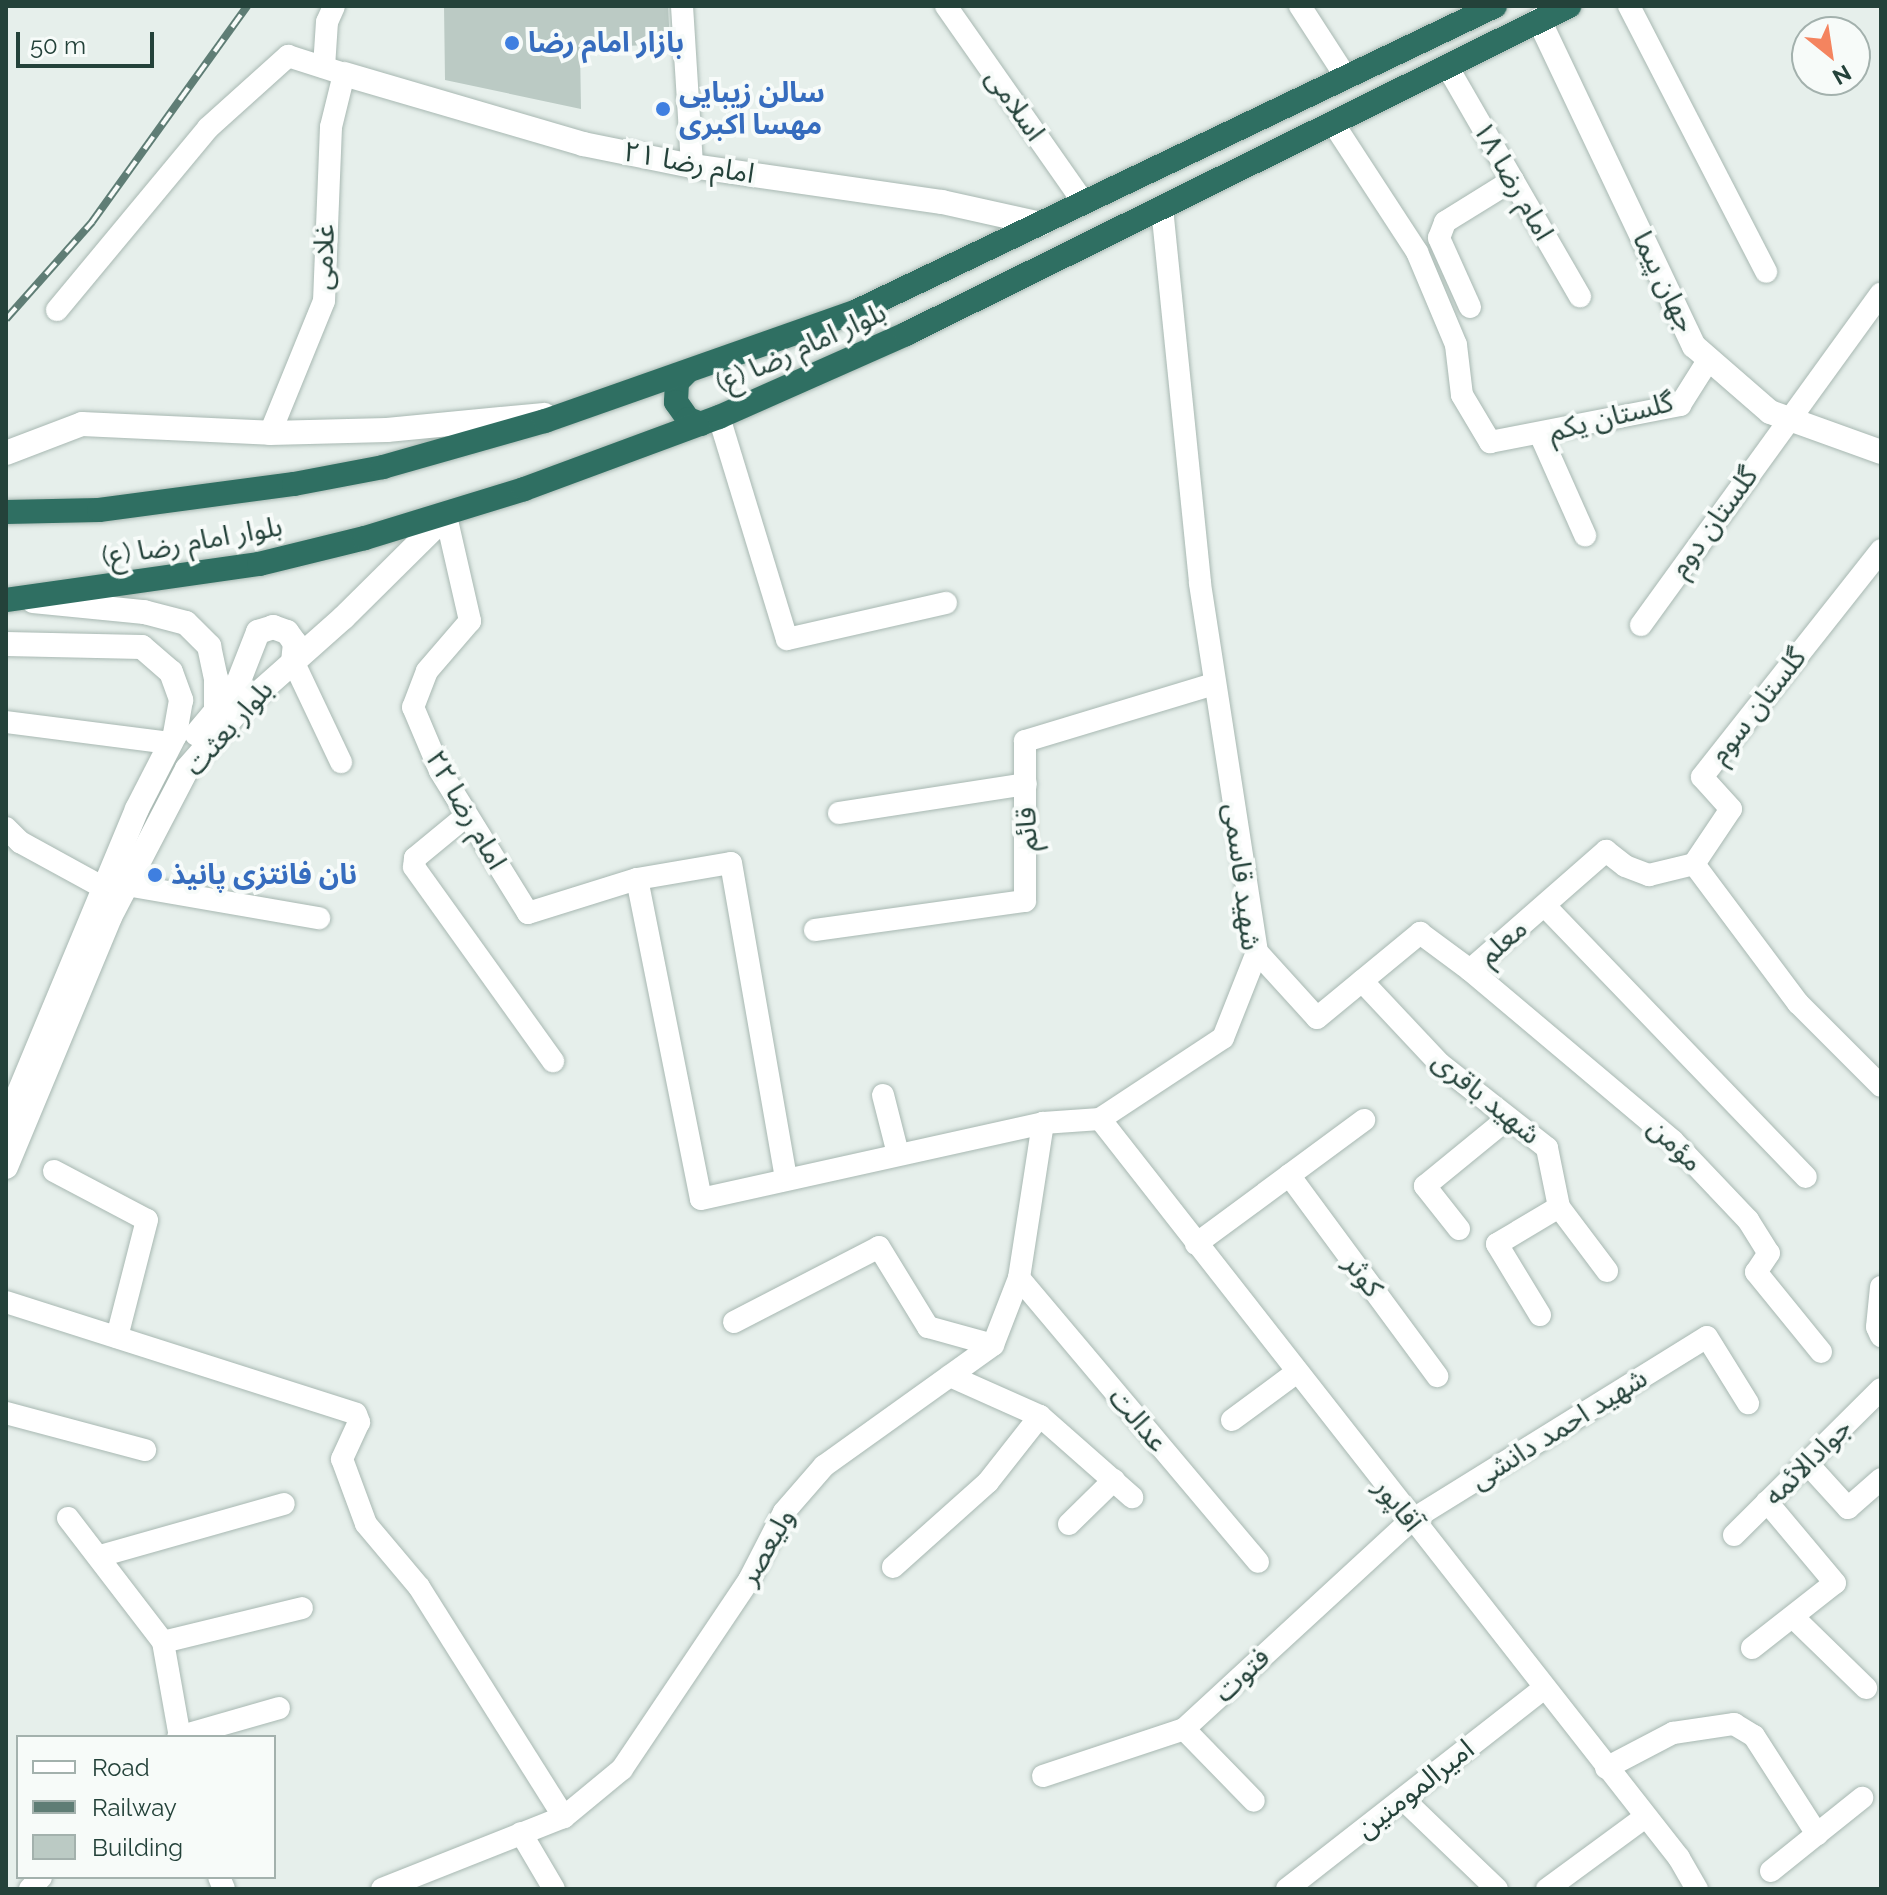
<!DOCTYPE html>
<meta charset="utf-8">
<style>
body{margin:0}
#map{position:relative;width:1887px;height:1895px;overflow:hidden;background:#e6efeb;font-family:Raleway,"Noto Sans Arabic",sans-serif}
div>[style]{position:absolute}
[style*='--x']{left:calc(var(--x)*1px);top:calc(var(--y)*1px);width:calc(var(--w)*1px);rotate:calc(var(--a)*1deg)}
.building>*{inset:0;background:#bbcac4}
.roads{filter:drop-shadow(0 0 2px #a8b8b2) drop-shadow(0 0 2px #a8b8b2)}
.street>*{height:22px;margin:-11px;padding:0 11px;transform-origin:11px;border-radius:11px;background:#fff}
.secondary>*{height:24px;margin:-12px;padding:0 12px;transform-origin:12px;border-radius:12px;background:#fff}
.highway>*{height:24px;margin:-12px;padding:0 12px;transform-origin:12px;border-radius:12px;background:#2f6f62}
.rail>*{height:8px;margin-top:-4px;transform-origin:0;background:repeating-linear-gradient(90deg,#f7fbf9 0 15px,#5f7d75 0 30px);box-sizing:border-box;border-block:2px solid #5f7d75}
.dots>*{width:22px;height:22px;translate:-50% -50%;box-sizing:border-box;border:4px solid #f7fbf9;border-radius:50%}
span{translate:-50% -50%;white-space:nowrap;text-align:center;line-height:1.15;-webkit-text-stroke:8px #f7fbf9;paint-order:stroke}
.shop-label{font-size:28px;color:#366cbe;font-weight:700}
.left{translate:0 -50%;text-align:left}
.street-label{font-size:28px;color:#24423a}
.frame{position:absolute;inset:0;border:8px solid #24423a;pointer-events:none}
.legend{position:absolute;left:16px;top:1735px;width:260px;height:144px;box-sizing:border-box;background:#f7fbf9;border:2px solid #a3b1ad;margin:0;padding:10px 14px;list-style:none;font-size:24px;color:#24423a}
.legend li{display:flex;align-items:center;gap:16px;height:40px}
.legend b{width:40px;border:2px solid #a3b1ad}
.north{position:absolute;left:1791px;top:16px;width:80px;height:80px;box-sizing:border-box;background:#f7fbf9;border:2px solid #a3b1ad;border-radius:50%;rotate:150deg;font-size:22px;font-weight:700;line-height:32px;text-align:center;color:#24423a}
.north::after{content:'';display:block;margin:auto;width:28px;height:36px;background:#f4845f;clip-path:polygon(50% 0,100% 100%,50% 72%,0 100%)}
.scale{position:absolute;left:16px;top:32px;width:138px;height:36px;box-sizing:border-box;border:4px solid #24423a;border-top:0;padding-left:10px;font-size:24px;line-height:28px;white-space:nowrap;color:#24423a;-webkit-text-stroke:6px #f7fbf9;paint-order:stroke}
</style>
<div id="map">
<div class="building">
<div style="clip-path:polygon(444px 6px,668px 6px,670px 44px,580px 48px,581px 109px,445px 80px)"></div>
</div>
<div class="roads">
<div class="street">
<div style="--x:682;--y:6;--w:160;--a:86.4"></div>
<div style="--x:946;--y:6;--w:241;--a:55"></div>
<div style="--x:1300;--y:6;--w:85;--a:57.1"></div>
<div style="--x:1629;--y:6;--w:299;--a:62.7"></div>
<div style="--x:1447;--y:66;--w:266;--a:60"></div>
<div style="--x:324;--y:67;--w:45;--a:-86.2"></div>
<div style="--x:327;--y:22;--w:17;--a:-66"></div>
<div style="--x:1333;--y:123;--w:154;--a:56.9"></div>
<div style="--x:1417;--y:252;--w:101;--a:67.2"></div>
<div style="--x:1456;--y:345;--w:50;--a:83.2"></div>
<div style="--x:1462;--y:395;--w:55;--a:59.2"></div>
<div style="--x:1490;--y:442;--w:194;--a:-11"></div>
<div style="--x:1680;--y:405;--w:54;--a:-57.8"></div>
<div style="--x:1470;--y:307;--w:76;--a:-114.2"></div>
<div style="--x:1439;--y:238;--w:17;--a:-69"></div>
<div style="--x:1445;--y:222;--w:80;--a:-31.7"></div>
<div style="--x:57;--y:310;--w:236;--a:-50.3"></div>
<div style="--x:208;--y:128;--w:108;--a:-42"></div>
<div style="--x:288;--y:56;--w:59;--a:17.8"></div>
<div style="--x:344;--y:74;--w:55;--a:103.8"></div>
<div style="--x:331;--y:127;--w:174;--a:92.3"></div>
<div style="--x:324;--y:301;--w:143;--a:112.2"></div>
<div style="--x:719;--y:417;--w:232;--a:73"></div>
<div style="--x:787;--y:639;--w:163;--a:-12.8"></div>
<div style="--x:1540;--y:434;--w:111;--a:66"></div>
<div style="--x:446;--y:516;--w:108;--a:77.1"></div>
<div style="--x:470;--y:621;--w:66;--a:130.7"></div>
<div style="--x:427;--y:671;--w:39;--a:111"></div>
<div style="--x:413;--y:707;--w:69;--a:67.1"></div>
<div style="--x:440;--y:771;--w:167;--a:58.2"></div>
<div style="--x:528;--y:913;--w:114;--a:-17.3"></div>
<div style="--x:637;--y:879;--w:95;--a:-9.7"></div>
<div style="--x:731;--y:863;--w:319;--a:80.1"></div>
<div style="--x:1641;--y:625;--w:409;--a:-54.1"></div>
<div style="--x:293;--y:661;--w:112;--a:64.6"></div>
<div style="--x:6;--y:722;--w:166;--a:7.3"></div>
<div style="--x:839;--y:813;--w:189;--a:-8.8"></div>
<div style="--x:466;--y:816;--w:66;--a:140.5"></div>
<div style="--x:415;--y:858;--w:9;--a:96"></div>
<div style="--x:414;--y:867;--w:239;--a:54.4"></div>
<div style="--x:6;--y:828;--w:20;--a:45"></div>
<div style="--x:20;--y:842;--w:96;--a:28.7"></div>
<div style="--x:1694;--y:864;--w:66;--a:-56.1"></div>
<div style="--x:1731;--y:809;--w:43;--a:-132.2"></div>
<div style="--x:1702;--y:777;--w:289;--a:-51.7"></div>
<div style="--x:1694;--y:864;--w:174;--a:53.2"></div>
<div style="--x:1798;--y:1003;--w:117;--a:45"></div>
<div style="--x:637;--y:879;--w:326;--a:78.7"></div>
<div style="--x:701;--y:1199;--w:350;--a:-12.5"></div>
<div style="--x:1043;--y:1123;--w:57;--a:-4"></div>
<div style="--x:1100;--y:1119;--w:147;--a:-33.4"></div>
<div style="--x:1223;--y:1038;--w:92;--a:-68.4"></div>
<div style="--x:1257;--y:952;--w:374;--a:-98.8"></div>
<div style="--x:1200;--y:582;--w:376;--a:-95.8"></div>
<div style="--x:127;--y:885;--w:195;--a:9.8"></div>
<div style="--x:1545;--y:906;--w:376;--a:46.1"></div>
<div style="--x:815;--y:930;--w:212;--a:-7.9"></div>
<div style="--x:1025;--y:901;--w:160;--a:-90"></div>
<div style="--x:1025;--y:741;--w:197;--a:-16.8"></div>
<div style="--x:1257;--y:952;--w:89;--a:47.7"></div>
<div style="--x:1317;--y:1018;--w:134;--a:-39.5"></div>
<div style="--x:1420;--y:933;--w:62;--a:36.5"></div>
<div style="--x:1470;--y:970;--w:181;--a:-41.2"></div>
<div style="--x:1606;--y:851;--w:24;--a:38"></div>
<div style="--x:1625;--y:866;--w:26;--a:21"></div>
<div style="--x:1649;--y:875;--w:46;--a:-13.7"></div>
<div style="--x:1470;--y:970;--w:265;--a:40.1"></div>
<div style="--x:1673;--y:1141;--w:109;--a:46.5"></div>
<div style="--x:1748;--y:1220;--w:39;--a:58"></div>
<div style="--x:1769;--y:1253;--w:23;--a:124"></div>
<div style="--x:1756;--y:1272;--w:103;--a:50.9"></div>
<div style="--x:1362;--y:981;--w:114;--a:46.8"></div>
<div style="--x:1440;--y:1064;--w:136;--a:38.1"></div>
<div style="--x:1547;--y:1148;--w:60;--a:78.5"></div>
<div style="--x:1559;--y:1207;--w:80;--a:53.1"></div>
<div style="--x:883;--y:1095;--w:61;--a:75.7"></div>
<div style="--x:1100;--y:1119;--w:939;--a:51.92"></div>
<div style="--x:1679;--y:1858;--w:36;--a:60"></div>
<div style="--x:54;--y:1171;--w:105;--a:27.8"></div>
<div style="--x:147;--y:1220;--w:121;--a:104.4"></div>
<div style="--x:1289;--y:1175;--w:250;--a:53.6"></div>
<div style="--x:1459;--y:1229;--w:55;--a:-128.3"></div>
<div style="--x:1425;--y:1186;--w:107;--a:-39.3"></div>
<div style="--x:1196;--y:1244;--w:209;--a:-36.4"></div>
<div style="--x:1019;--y:1278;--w:371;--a:49.9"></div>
<div style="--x:1881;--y:1287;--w:40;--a:95.7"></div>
<div style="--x:1877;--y:1327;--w:10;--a:66"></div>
<div style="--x:6;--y:1302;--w:367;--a:17.7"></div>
<div style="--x:356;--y:1414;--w:9;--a:69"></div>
<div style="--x:359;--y:1422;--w:41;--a:114.7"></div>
<div style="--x:342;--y:1459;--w:69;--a:69.7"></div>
<div style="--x:366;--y:1524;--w:82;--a:49.9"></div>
<div style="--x:419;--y:1587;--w:272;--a:57.8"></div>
<div style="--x:1540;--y:1315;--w:83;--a:-121.2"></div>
<div style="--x:1497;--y:1244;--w:72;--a:-30.8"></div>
<div style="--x:734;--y:1322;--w:163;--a:-27.3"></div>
<div style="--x:879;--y:1247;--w:94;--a:58.5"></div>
<div style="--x:928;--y:1327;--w:67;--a:15.5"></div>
<div style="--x:950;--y:1376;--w:98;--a:24"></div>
<div style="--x:1040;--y:1416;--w:123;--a:41.4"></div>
<div style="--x:6;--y:1413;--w:144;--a:14.9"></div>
<div style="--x:1232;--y:1420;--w:81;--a:-36.4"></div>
<div style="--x:1807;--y:1463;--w:61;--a:47.7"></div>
<div style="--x:1848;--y:1508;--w:44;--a:-41.3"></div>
<div style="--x:68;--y:1518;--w:156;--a:52.5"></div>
<div style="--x:163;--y:1642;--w:97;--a:79.9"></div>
<div style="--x:1069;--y:1524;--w:63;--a:-44.4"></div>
<div style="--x:1734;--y:1535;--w:207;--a:-44.8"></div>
<div style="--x:100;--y:1556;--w:191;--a:-15.8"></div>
<div style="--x:893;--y:1567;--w:127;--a:-41.8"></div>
<div style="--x:988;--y:1482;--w:84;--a:-51.8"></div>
<div style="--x:1793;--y:1617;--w:102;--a:44.2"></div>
<div style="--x:163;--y:1642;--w:143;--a:-13.7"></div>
<div style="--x:1752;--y:1648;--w:105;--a:-38.1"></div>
<div style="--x:1835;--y:1583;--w:106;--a:-130"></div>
<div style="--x:1184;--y:1729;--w:100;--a:45.8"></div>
<div style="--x:178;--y:1737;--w:105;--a:-16"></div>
<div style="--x:1606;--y:1768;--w:76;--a:-27.6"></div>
<div style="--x:1673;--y:1733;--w:62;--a:-8.4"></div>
<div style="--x:1734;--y:1724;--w:23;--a:31"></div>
<div style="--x:1754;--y:1736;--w:117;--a:57.3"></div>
<div style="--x:1817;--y:1834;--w:58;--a:-38.7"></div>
<div style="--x:1043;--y:1776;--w:149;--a:-18.4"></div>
<div style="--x:1184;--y:1729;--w:307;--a:-42.6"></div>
<div style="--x:1410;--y:1521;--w:349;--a:-31.8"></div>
<div style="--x:1707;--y:1337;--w:78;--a:58.2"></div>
<div style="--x:1403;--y:1799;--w:130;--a:43.8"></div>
<div style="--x:521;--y:1833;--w:65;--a:59.5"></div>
<div style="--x:1771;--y:1871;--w:59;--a:-38.8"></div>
<div style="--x:219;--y:1877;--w:13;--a:67"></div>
<div style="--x:30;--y:1889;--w:16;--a:-47"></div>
<div style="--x:382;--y:1889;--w:196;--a:-21.6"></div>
<div style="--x:564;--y:1817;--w:75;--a:-39.6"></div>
<div style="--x:622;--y:1769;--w:228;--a:-56.1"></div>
<div style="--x:749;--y:1580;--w:76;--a:-62.8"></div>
<div style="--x:784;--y:1512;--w:61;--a:-49"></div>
<div style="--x:824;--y:1466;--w:208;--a:-35.6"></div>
<div style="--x:993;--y:1345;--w:72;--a:-68.8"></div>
<div style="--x:1019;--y:1278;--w:157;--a:-81.2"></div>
<div style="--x:1287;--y:1889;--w:325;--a:-38"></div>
<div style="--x:1547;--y:1889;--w:122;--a:-36.3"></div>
</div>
<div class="secondary">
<div style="--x:1539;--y:20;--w:361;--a:64.6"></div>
<div style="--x:1694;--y:346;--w:101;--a:41"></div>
<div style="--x:1770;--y:412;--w:118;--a:19.8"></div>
<div style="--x:344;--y:74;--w:249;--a:16.3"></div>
<div style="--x:583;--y:144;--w:111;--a:11.4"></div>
<div style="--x:692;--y:166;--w:253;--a:8.2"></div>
<div style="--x:942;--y:202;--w:101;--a:12.5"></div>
<div style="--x:6;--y:453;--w:81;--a:-20.9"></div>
<div style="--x:82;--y:424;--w:188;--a:2.7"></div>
<div style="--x:270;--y:433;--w:117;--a:-1.5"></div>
<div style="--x:387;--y:430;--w:158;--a:-5.5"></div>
<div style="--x:33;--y:601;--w:112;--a:5.7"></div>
<div style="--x:144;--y:612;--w:43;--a:14.7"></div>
<div style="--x:186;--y:623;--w:33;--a:45"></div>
<div style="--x:209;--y:646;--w:33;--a:78"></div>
<div style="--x:216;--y:678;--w:33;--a:90"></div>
<div style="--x:216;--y:711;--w:30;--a:130"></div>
<div style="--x:6;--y:644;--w:136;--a:1.3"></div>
<div style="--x:142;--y:647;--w:38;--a:41"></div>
<div style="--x:171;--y:672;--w:30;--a:70"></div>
<div style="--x:181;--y:700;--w:36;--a:100"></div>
<div style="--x:175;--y:735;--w:83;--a:117.2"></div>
<div style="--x:137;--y:809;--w:340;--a:112.6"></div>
<div style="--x:216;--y:711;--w:36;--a:-52"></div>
<div style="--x:238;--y:683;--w:55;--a:-68.6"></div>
<div style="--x:258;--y:632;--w:16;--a:-18"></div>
<div style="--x:273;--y:627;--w:15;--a:20"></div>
<div style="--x:287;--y:632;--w:14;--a:54"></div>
<div style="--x:295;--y:643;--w:18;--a:96"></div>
<div style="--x:6;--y:1167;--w:271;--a:-67.4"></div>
<div style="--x:110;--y:917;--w:167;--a:-62.5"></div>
<div style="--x:187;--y:769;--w:74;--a:-48.8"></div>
<div style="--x:236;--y:713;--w:144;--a:-41.6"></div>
<div style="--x:344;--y:617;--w:144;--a:-44.7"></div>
</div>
<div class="highway">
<div style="--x:686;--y:373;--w:13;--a:135"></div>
<div style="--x:677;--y:382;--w:20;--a:93"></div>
<div style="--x:676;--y:402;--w:21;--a:55"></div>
<div style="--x:688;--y:419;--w:14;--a:21"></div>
<div style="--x:6;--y:512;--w:93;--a:-1.2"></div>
<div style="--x:99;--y:510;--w:197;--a:-7.6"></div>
<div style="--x:294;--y:484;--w:91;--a:-10.8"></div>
<div style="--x:383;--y:467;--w:168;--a:-15.9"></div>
<div style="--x:545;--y:421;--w:331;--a:-19.4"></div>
<div style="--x:857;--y:311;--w:707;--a:-25.55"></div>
<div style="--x:6;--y:600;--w:256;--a:-8.1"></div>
<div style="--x:259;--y:564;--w:109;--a:-13.8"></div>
<div style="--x:365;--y:538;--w:166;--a:-17.1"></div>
<div style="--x:524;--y:489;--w:208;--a:-20.3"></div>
<div style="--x:719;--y:417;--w:205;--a:-23.9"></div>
<div style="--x:906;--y:334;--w:740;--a:-26.32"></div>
</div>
</div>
<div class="rail">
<div style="--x:6;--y:319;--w:130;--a:-48.4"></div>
<div style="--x:92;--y:222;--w:266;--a:-54.3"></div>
</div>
<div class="dots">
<div style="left:512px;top:43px;background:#3f7fe0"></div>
<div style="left:663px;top:109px;background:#3f7fe0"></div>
<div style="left:155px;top:875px;background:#3f7fe0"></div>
</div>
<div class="shop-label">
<span class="left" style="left:528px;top:43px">بازار امام رضا</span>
<span class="left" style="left:679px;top:109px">سالن زیبایی<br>مهسا اکبری</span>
<span class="left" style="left:171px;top:875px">نان فانتزی پانیذ</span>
</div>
<div class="street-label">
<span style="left:1015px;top:105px;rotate:55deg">اسلامی</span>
<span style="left:689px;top:163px;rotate:10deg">امام رضا ۲۱</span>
<span style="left:1513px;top:181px;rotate:60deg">امام رضا ۱۸</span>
<span style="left:324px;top:257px;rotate:-88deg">غلامی</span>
<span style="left:1664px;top:282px;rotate:64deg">جهان پیما</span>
<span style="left:801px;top:348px;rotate:-24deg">بلوار امام رضا (ع)</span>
<span style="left:1611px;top:417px;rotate:-14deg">گلستان یکم</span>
<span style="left:1714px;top:522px;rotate:-54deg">گلستان دوم</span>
<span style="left:192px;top:542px;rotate:-10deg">بلوار امام رضا (ع)</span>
<span style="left:1758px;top:706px;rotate:-52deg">گلستان سوم</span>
<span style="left:229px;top:728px;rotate:-48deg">بلوار بعثت</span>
<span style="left:466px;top:810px;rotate:60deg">امام رضا ۲۲</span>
<span style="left:1027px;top:829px;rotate:-92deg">قائم</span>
<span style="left:1242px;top:877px;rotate:83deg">شهید قاسمی</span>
<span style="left:1503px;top:942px;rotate:-41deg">معلم</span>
<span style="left:1486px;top:1098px;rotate:39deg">شهید باقری</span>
<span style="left:1675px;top:1145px;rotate:44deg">مؤمن</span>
<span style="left:1363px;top:1276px;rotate:54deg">کوثر</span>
<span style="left:1138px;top:1420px;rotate:50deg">عدالت</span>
<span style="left:1559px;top:1429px;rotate:-32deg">شهید احمد دانشی</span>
<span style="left:1808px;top:1462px;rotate:-45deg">جوادالائمه</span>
<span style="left:1398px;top:1505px;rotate:52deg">آقاپور</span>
<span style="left:767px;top:1547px;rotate:-60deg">ولیعصر</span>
<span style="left:1242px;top:1675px;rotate:-43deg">فتوت</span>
<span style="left:1415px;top:1789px;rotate:-38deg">اميرالمومنين</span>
</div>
<div class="frame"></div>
<ul class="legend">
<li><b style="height:10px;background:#fff"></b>Road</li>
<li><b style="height:10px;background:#5f7d75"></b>Railway</li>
<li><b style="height:22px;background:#bbcac4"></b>Building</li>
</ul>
<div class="north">N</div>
<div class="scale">50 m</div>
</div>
